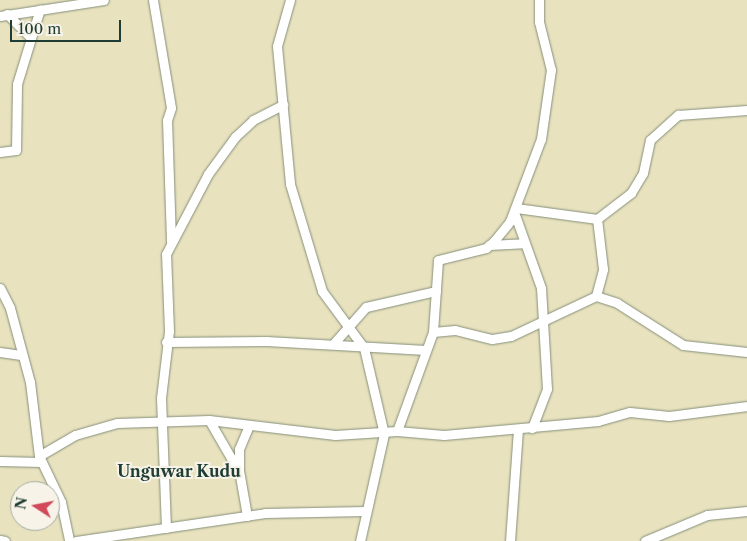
<!DOCTYPE html>
<style>
body{margin:0}
#map{position:relative;width:747px;height:541px;overflow:hidden;background:#e9e2bf;font-family:"Libre Caslon Text",serif}
div>[style]{position:absolute}
[style*='--x']{left:calc(var(--x)*1px);top:calc(var(--y)*1px);width:calc(var(--w)*1px);rotate:calc(var(--a)*1deg)}
.roads{filter:drop-shadow(0 0 1px #84907a) drop-shadow(0 0 1px #84907a)}
.street>*{height:9px;margin:-4.5px;padding:0 4.5px;transform-origin:4.5px;border-radius:4.5px;background:#fff}
span{translate:-50% -50%;white-space:nowrap;text-align:center;line-height:1.15;-webkit-text-stroke:4px #f7f3e8;paint-order:stroke}
.quarter-label{font-size:16px;color:#1f3d34;font-weight:700}
.north{position:absolute;left:10px;top:481px;width:50px;height:50px;box-sizing:border-box;background:#f7f3e8;border:1px solid #a1aaa0;border-radius:50%;rotate:281deg;font-size:14px;font-weight:700;line-height:20px;text-align:center;color:#1f3d34}
.north::after{content:'';display:block;margin:auto;width:18px;height:22px;background:#d1495b;clip-path:polygon(50% 0,100% 100%,50% 72%,0 100%)}
.scale{position:absolute;left:10px;top:20px;width:111px;height:22px;box-sizing:border-box;border:2px solid #1f3d34;border-top:0;padding-left:6px;font-size:15px;line-height:18px;white-space:nowrap;color:#1f3d34;-webkit-text-stroke:4px #f7f3e8;paint-order:stroke}
</style>
<div id="map">
<div class="roads">
<div class="street">
<div style="--x:153;--y:0;--w:109;--a:80.5"></div>
<div style="--x:171;--y:108;--w:13;--a:108"></div>
<div style="--x:167;--y:120;--w:122;--a:88.1"></div>
<div style="--x:290;--y:0;--w:48;--a:105.8"></div>
<div style="--x:277;--y:46;--w:139;--a:84.6"></div>
<div style="--x:290;--y:184;--w:112;--a:73.3"></div>
<div style="--x:322;--y:291;--w:71;--a:53.6"></div>
<div style="--x:364;--y:348;--w:88;--a:76.9"></div>
<div style="--x:384;--y:434;--w:110;--a:102.6"></div>
<div style="--x:7;--y:14;--w:31;--a:45"></div>
<div style="--x:0;--y:16;--w:105;--a:-8.7"></div>
<div style="--x:0;--y:152;--w:16;--a:-7"></div>
<div style="--x:16;--y:150;--w:66;--a:-89.1"></div>
<div style="--x:17;--y:84;--w:78;--a:-73"></div>
<div style="--x:516;--y:208;--w:82;--a:7.7"></div>
<div style="--x:514;--y:212;--w:81;--a:70.4"></div>
<div style="--x:541;--y:288;--w:101;--a:86.6"></div>
<div style="--x:547;--y:389;--w:42;--a:111"></div>
<div style="--x:597;--y:219;--w:43;--a:-37.4"></div>
<div style="--x:631;--y:193;--w:23;--a:-59"></div>
<div style="--x:643;--y:173;--w:34;--a:-78"></div>
<div style="--x:650;--y:140;--w:38;--a:-42"></div>
<div style="--x:678;--y:115;--w:69;--a:-4.1"></div>
<div style="--x:489;--y:245;--w:34;--a:-3"></div>
<div style="--x:0;--y:288;--w:22;--a:63"></div>
<div style="--x:10;--y:308;--w:77;--a:74.9"></div>
<div style="--x:30;--y:382;--w:75;--a:83.1"></div>
<div style="--x:39;--y:456;--w:51;--a:64.4"></div>
<div style="--x:61;--y:502;--w:40;--a:78"></div>
<div style="--x:596;--y:296;--w:28;--a:-75"></div>
<div style="--x:603;--y:269;--w:50;--a:-96.8"></div>
<div style="--x:433;--y:332;--w:22;--a:-5"></div>
<div style="--x:455;--y:330;--w:38;--a:14"></div>
<div style="--x:492;--y:339;--w:19;--a:-9"></div>
<div style="--x:511;--y:336;--w:94;--a:-25.2"></div>
<div style="--x:596;--y:296;--w:22;--a:18"></div>
<div style="--x:617;--y:303;--w:78;--a:32.5"></div>
<div style="--x:683;--y:345;--w:64;--a:6.2"></div>
<div style="--x:166;--y:342;--w:100;--a:-0.6"></div>
<div style="--x:266;--y:341;--w:160;--a:3.2"></div>
<div style="--x:334;--y:343;--w:48;--a:-48.4"></div>
<div style="--x:366;--y:307;--w:72;--a:-12.9"></div>
<div style="--x:0;--y:352;--w:21;--a:8"></div>
<div style="--x:209;--y:420;--w:58;--a:59.9"></div>
<div style="--x:397;--y:431;--w:105;--a:-70"></div>
<div style="--x:433;--y:332;--w:72;--a:-86"></div>
<div style="--x:438;--y:260;--w:49;--a:-14"></div>
<div style="--x:486;--y:248;--w:11;--a:-41"></div>
<div style="--x:494;--y:241;--w:26;--a:-51"></div>
<div style="--x:510;--y:221;--w:88;--a:-69.3"></div>
<div style="--x:541;--y:139;--w:70;--a:-81.8"></div>
<div style="--x:551;--y:70;--w:49;--a:-104"></div>
<div style="--x:539;--y:22;--w:22;--a:-90"></div>
<div style="--x:39;--y:456;--w:42;--a:-30.3"></div>
<div style="--x:75;--y:435;--w:44;--a:-15.9"></div>
<div style="--x:117;--y:423;--w:92;--a:-1.9"></div>
<div style="--x:209;--y:420;--w:127;--a:6.8"></div>
<div style="--x:335;--y:435;--w:62;--a:-3.7"></div>
<div style="--x:397;--y:431;--w:47;--a:4.9"></div>
<div style="--x:444;--y:435;--w:155;--a:-5.2"></div>
<div style="--x:598;--y:421;--w:33;--a:-16"></div>
<div style="--x:630;--y:412;--w:39;--a:6"></div>
<div style="--x:669;--y:416;--w:79;--a:-7.3"></div>
<div style="--x:0;--y:461;--w:41;--a:1.4"></div>
<div style="--x:247;--y:516;--w:47;--a:-99.9"></div>
<div style="--x:239;--y:470;--w:21;--a:-90"></div>
<div style="--x:239;--y:449;--w:26;--a:-67"></div>
<div style="--x:166;--y:528;--w:130;--a:-92.2"></div>
<div style="--x:161;--y:398;--w:67;--a:-83.2"></div>
<div style="--x:169;--y:331;--w:77;--a:-92.2"></div>
<div style="--x:166;--y:254;--w:90;--a:-62.3"></div>
<div style="--x:208;--y:174;--w:46;--a:-53.9"></div>
<div style="--x:235;--y:137;--w:25;--a:-43"></div>
<div style="--x:253;--y:120;--w:34;--a:-27"></div>
<div style="--x:0;--y:540;--w:5;--a:11"></div>
<div style="--x:76;--y:541;--w:191;--a:-8.4"></div>
<div style="--x:265;--y:513;--w:100;--a:-1.1"></div>
<div style="--x:510;--y:541;--w:111;--a:-85.9"></div>
<div style="--x:645;--y:541;--w:67;--a:-22.8"></div>
<div style="--x:707;--y:515;--w:40;--a:-5.7"></div>
</div>
</div>
<div class="quarter-label">
<span style="left:179px;top:471px">Unguwar Kudu</span>
</div>
<div class="north">N</div>
<div class="scale">100 m</div>
</div>
